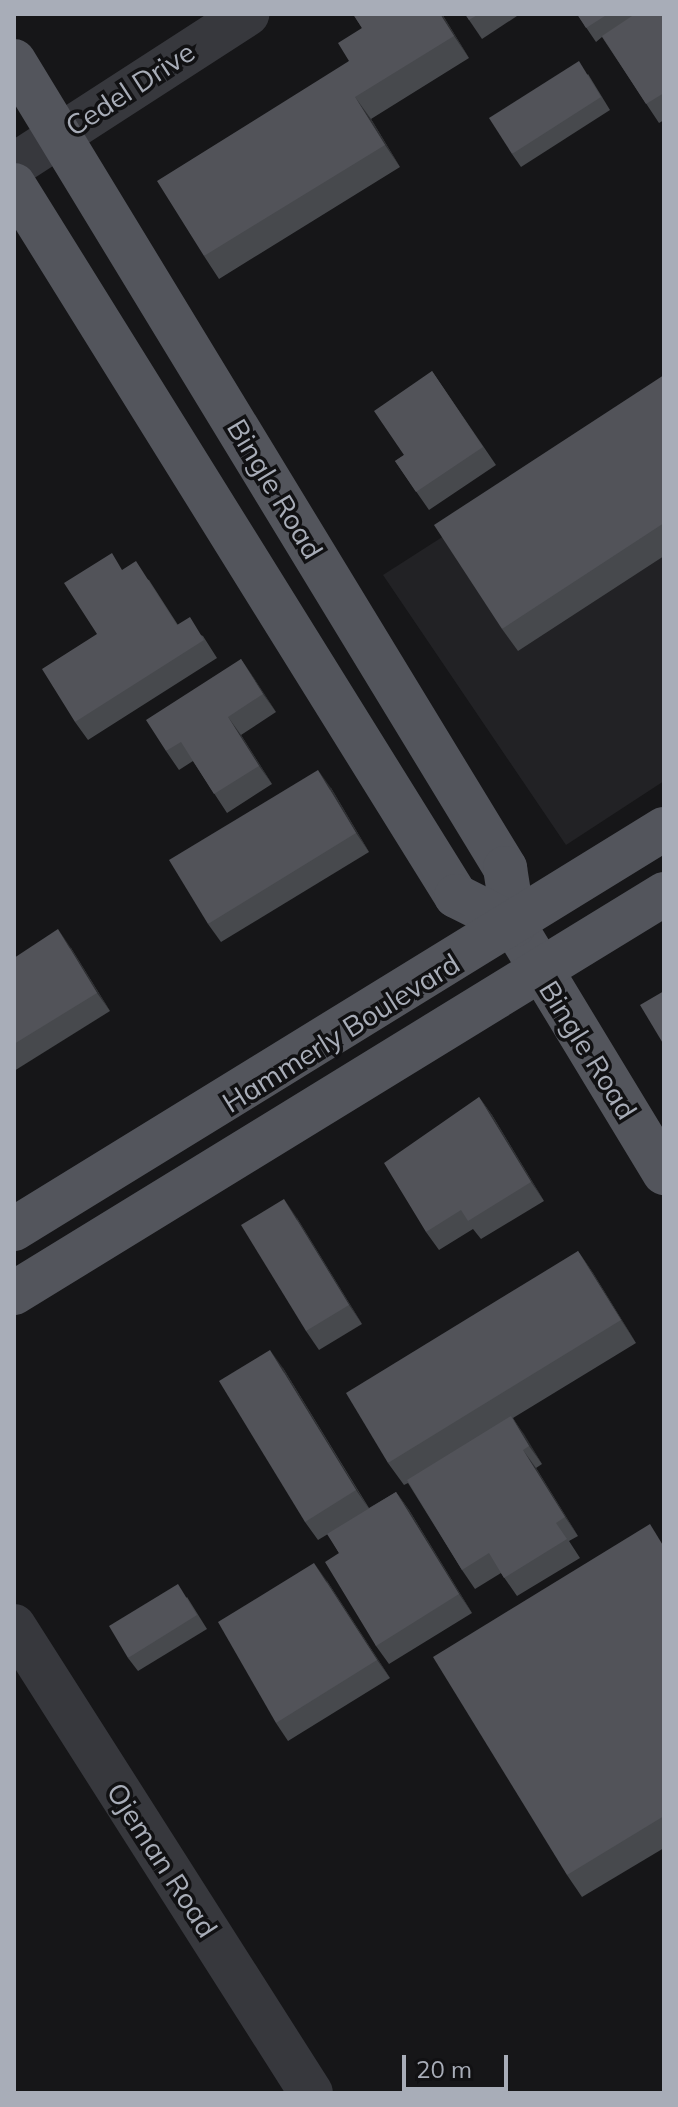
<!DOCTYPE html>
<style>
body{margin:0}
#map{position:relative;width:678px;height:2107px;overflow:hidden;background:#161618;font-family:Mulish,sans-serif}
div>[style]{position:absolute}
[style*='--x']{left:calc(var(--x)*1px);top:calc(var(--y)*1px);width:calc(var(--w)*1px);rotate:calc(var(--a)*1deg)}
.built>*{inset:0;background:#222225}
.minor>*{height:44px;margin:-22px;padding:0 22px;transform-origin:22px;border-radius:22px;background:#37383d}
.major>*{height:44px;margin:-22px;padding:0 22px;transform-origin:22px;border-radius:22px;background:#53555c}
.wall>*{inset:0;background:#47494d}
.shaded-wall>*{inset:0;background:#2f3033}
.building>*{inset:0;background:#525359}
span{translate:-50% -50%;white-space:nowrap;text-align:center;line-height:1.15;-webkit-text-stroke:7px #111113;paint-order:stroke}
.street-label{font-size:28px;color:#a8adb8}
.frame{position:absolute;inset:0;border:16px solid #a8adb8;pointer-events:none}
.scale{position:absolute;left:402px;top:2055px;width:106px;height:36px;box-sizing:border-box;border:4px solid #a8adb8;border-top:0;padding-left:10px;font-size:24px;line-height:28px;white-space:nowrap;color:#a8adb8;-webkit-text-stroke:6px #111113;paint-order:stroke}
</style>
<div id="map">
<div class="built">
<div style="clip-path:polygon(664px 395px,664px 781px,566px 845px,383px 575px)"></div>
</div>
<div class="minor">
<div style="--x:14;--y:165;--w:278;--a:-32.9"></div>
<div style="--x:14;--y:1626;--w:553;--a:57.54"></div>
</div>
<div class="major">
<div style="--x:14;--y:61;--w:945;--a:58.68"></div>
<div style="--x:505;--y:868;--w:58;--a:81"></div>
<div style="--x:514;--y:925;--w:290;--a:58.8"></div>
<div style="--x:14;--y:185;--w:837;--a:58.13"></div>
<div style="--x:456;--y:896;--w:65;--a:26.6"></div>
<div style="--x:14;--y:1229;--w:763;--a:-31.61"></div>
<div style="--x:14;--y:1293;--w:763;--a:-31.54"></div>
</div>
<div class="wall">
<div style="clip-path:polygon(353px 14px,442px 14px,469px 58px,371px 119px,400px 167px,219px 279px,204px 256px,349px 61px,362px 28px)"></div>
<div style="clip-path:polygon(465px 14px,520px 14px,482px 39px)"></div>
<div style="clip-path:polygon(577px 14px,664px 14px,664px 120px,659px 123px,602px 37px,596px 42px)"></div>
<div style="clip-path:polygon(588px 74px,610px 110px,521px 167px,512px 154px)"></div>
<div style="clip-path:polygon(432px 371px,496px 465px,429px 510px,395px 461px,404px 455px)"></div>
<div style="clip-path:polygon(664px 375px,664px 556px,518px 651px,502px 629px)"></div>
<div style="clip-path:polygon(123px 570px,149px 580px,178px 625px,203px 636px,217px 658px,88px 740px,75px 722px,97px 634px)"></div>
<div style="clip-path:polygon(241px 659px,276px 712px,241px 735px,272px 784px,227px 813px,193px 761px,179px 770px,166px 751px)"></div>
<div style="clip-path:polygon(331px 788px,369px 852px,221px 942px,208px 924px)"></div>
<div style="clip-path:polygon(71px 948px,110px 1011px,14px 1071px,14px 958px)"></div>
<div style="clip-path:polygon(479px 1097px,492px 1115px,544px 1201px,481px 1239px,473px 1229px,439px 1250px,426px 1232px)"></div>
<div style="clip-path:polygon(297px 1218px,362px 1324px,319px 1350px,306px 1331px)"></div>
<div style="clip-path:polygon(578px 1251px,593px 1273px,636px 1343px,513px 1418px,542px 1464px,536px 1468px,578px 1536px,569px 1541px,580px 1558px,517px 1596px,501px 1573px,475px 1589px,462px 1570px,408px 1483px,404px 1485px,388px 1463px)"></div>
<div style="clip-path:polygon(283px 1368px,369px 1508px,396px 1492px,409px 1510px,472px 1613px,389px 1664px,376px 1646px,339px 1553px,328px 1534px,318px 1540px,305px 1522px)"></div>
<div style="clip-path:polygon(664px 1544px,664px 1848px,582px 1897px,567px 1875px)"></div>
<div style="clip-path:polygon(327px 1581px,390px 1678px,288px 1741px,276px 1723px)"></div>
<div style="clip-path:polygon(187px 1597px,207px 1629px,138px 1671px,128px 1658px)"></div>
</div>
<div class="shaded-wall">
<div style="clip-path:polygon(440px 14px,442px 14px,469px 58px,454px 36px)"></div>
<div style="clip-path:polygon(355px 97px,371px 119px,400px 167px,385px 145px)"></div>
<div style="clip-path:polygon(241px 659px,254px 678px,276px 712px,263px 694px)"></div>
<div style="clip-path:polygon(228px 717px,241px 735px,272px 784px,259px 766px)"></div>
<div style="clip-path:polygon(318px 770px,331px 788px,369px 852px,356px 833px)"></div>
<div style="clip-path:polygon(58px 929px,71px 948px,110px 1011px,97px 993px)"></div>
<div style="clip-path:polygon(479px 1097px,492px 1115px,544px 1201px,531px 1182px)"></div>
<div style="clip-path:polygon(284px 1199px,297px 1218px,362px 1324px,349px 1305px)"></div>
<div style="clip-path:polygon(578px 1251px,593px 1273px,636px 1343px,621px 1320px)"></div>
<div style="clip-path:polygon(270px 1350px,283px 1368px,369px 1509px,356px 1490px)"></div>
<div style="clip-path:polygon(511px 1416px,524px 1434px,542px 1464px,529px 1446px)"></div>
<div style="clip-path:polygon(523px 1450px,536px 1468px,578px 1536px,565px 1517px)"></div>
<div style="clip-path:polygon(396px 1492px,409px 1510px,472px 1613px,459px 1594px)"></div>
<div style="clip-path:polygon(314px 1563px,327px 1581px,390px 1678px,377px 1660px)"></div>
</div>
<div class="building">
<div style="clip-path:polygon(353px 14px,440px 14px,454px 36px,355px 97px,385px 145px,204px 256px,157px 181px,349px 61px,338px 43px,362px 28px)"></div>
<div style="clip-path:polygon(465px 14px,479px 14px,469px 20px)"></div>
<div style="clip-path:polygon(577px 14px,608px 14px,586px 28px)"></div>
<div style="clip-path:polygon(635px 14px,664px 14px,664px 93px,646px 104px,602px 36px)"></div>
<div style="clip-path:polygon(579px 61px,601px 97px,512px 154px,489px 118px)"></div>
<div style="clip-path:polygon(432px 371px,483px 447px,416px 492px,395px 461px,404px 455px,374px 411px)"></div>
<div style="clip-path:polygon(664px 375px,664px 523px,502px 629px,434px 525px)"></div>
<div style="clip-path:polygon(112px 553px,122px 570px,136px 561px,177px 625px,190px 617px,204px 640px,75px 722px,42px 669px,97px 634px,64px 583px)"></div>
<div style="clip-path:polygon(241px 659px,263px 694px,228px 717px,259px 766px,214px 794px,181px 742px,166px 751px,146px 720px)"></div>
<div style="clip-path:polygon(318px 770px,356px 833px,208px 924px,169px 860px)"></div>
<div style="clip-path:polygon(58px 929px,97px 993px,14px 1044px,14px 958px)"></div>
<div style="clip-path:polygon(664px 991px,664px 1045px,640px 1005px)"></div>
<div style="clip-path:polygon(479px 1097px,531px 1182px,468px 1221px,461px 1210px,426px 1232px,384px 1163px)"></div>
<div style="clip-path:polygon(284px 1199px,349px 1305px,306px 1331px,241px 1225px)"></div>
<div style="clip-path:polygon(578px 1251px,621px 1320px,388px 1463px,346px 1393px)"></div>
<div style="clip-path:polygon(270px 1350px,356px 1490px,305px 1522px,219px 1381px)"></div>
<div style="clip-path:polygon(511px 1416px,529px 1446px,523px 1450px,565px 1517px,556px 1523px,567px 1539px,504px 1578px,489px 1553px,462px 1570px,407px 1480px)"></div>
<div style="clip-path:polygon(396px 1492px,459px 1594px,376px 1646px,325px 1562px,339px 1553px,327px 1534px)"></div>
<div style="clip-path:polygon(650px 1524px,664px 1547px,664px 1816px,567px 1875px,433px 1657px)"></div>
<div style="clip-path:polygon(314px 1563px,377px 1660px,276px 1723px,218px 1622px)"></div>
<div style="clip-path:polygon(178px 1584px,197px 1615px,128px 1658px,109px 1626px)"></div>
</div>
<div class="street-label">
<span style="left:130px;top:89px;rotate:-33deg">Cedel Drive</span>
<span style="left:275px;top:489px;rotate:59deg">Bingle Road</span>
<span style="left:341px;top:1033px;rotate:-32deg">Hammerly Boulevard</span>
<span style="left:588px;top:1050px;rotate:58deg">Bingle Road</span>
<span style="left:162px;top:1860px;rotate:57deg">Ojeman Road</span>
</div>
<div class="frame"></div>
<div class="scale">20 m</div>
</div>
